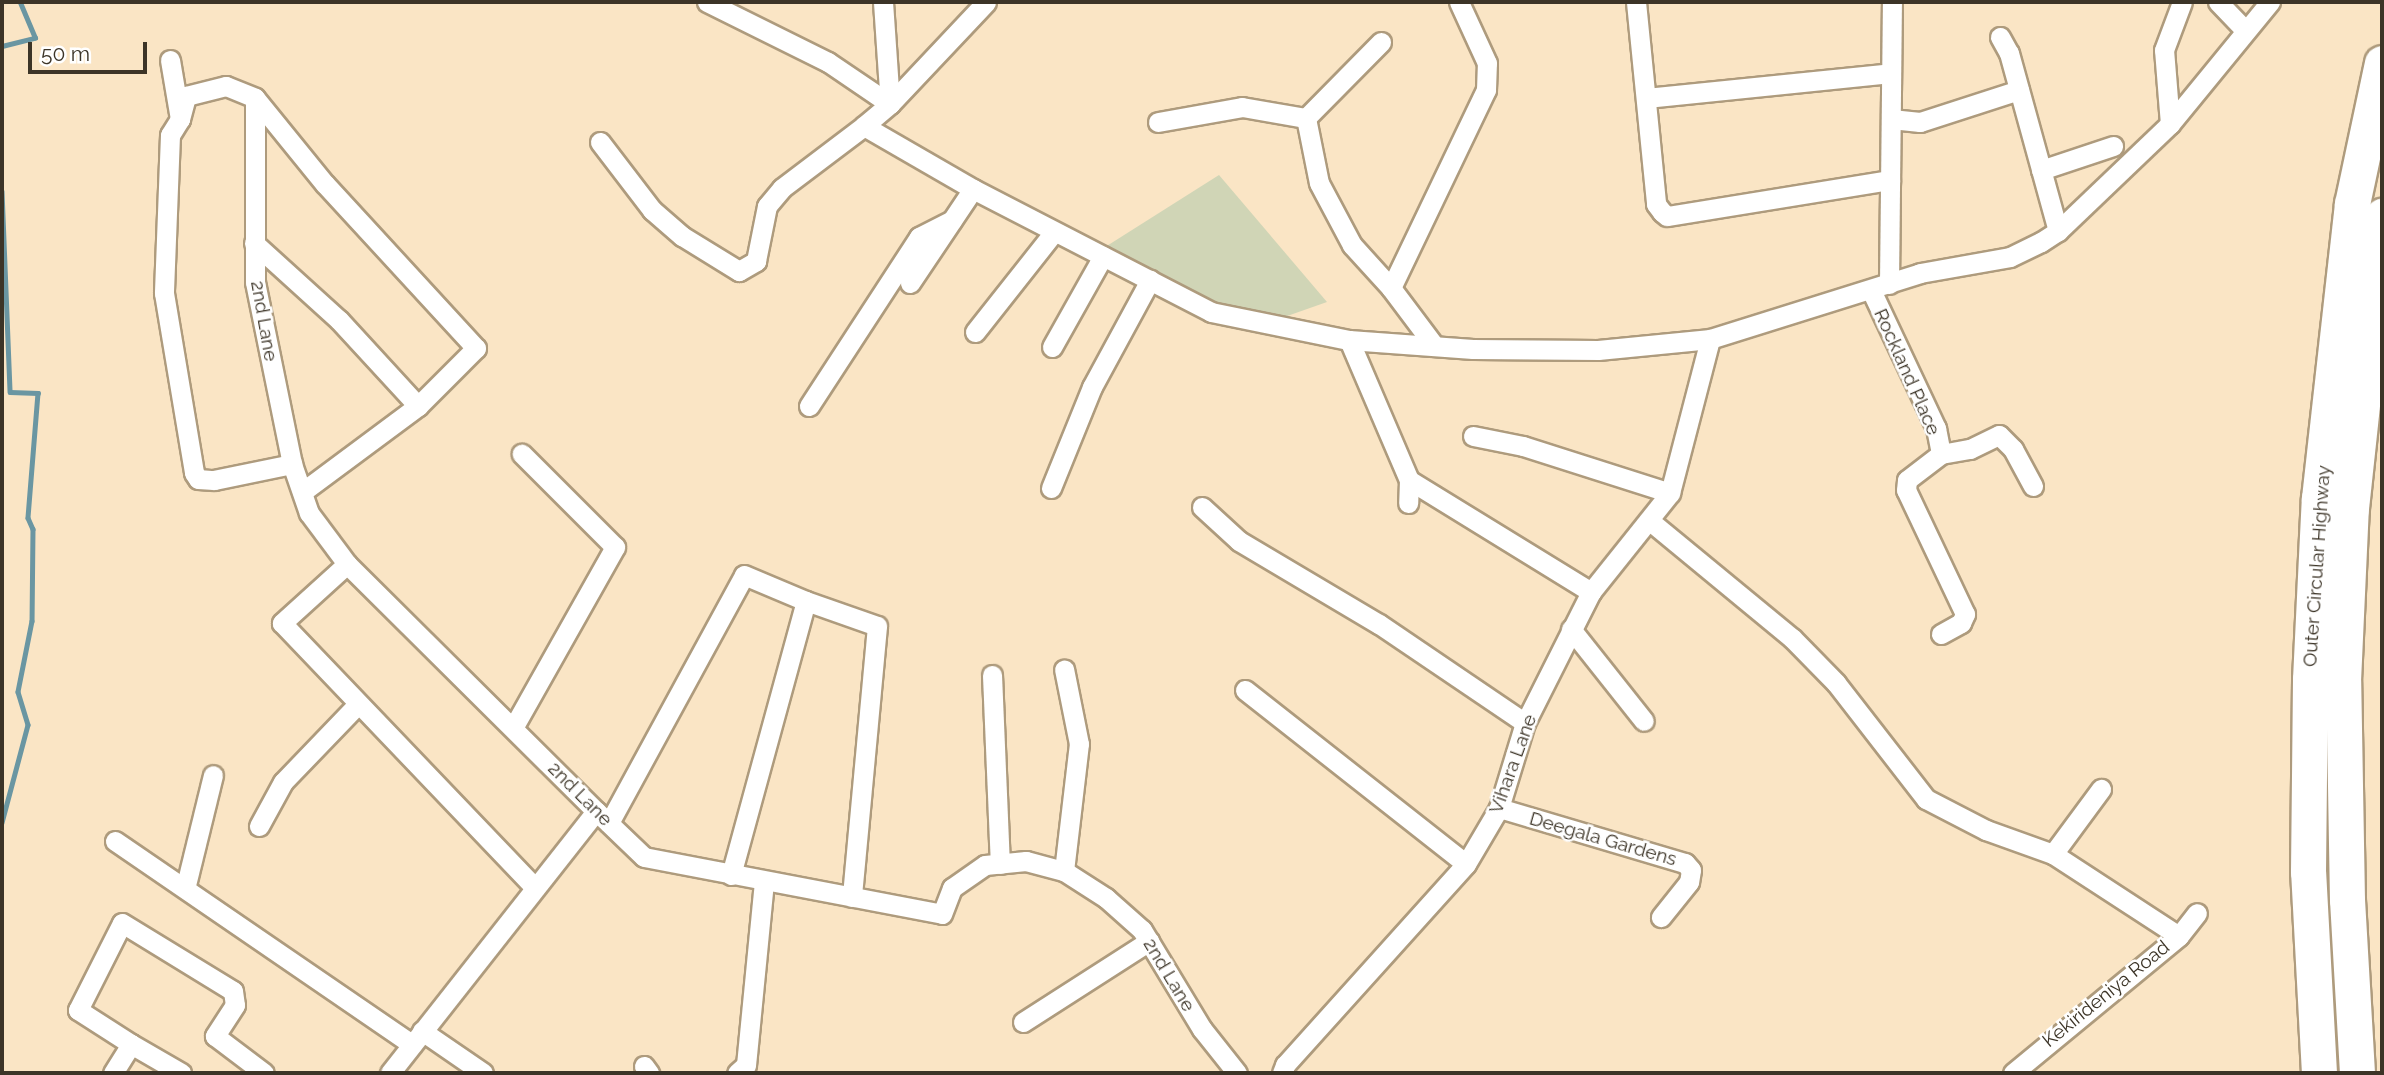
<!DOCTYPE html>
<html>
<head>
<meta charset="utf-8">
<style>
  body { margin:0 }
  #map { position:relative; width:2384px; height:1075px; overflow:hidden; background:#fae5c5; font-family:Raleway,sans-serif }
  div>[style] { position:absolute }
  .green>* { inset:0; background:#d0d5b6 }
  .stream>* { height:4.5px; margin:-2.25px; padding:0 2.25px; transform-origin:2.25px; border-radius:2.25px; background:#6a96a2 }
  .roads { filter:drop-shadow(2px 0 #ae9b7d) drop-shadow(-2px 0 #ae9b7d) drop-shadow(0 2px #ae9b7d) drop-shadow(0 -2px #ae9b7d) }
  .street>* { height:19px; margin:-9.5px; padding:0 9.5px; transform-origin:9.5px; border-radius:9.5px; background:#fff }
  .highway>* { height:35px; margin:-17.5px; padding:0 17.5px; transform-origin:17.5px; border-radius:17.5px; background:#fff }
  span { translate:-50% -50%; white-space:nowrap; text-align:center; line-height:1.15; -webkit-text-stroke:5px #fff; paint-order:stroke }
  .street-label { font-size:19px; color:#3c3427 }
  .frame { position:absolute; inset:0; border:4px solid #3c3427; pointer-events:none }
  .scale { position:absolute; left:28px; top:42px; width:119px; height:32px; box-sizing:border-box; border:4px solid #3c3427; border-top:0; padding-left:9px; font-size:21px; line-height:24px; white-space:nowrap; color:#3c3427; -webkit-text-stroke:5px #fff; paint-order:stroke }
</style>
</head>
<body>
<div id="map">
  <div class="green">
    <div style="clip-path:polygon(1219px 175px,1327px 302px,1273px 321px,1212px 305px,1102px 249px)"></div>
  </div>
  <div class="stream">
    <div style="left:2px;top:46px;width:34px;rotate:-14deg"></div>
    <div style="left:35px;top:38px;width:39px;rotate:-113deg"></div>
    <div style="left:2px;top:191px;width:201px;rotate:87.7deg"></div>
    <div style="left:10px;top:392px;width:28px;rotate:2deg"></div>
    <div style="left:38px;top:393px;width:125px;rotate:94.6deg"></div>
    <div style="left:28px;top:518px;width:12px;rotate:66deg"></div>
    <div style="left:33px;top:529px;width:92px;rotate:90.6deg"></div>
    <div style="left:32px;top:621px;width:72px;rotate:101.2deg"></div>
    <div style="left:18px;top:692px;width:34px;rotate:73deg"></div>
    <div style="left:28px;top:725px;width:101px;rotate:104.9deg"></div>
  </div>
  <div class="roads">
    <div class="street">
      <div style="left:707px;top:2px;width:135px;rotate:26.4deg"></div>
      <div style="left:828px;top:62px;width:75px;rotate:34.1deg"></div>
      <div style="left:890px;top:104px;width:34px;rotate:140deg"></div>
      <div style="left:864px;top:126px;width:126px;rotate:30deg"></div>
      <div style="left:973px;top:189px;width:268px;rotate:27.3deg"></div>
      <div style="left:1211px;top:312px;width:141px;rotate:11.5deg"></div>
      <div style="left:1349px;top:340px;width:124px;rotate:4.2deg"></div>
      <div style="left:1473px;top:349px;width:125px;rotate:0.5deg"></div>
      <div style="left:1598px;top:350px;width:113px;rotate:-5.6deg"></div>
      <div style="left:1710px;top:339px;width:220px;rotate:-17.4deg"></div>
      <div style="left:1920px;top:273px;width:91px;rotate:-10.1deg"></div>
      <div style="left:2010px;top:257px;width:34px;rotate:-26deg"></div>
      <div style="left:2041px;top:242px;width:20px;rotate:-33deg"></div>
      <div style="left:2058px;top:231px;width:155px;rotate:-43.7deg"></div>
      <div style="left:2170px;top:124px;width:158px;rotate:-50.7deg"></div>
      <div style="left:883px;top:2px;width:102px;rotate:86.1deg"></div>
      <div style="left:890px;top:104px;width:140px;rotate:-46.7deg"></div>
      <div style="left:1636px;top:2px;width:203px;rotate:84.3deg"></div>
      <div style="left:1656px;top:204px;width:10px;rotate:53deg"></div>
      <div style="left:1662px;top:212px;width:6px;rotate:39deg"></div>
      <div style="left:1667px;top:216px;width:226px;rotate:-9.2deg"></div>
      <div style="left:2218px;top:2px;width:39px;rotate:46deg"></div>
      <div style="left:2000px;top:37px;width:18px;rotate:61deg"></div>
      <div style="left:2009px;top:53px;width:185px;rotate:74.6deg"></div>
      <div style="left:1381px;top:42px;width:107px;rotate:134.6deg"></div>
      <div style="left:1306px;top:118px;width:66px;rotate:78.7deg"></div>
      <div style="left:1319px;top:183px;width:70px;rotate:62deg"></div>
      <div style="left:1352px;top:245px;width:58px;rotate:47.8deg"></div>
      <div style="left:170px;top:60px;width:60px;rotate:80.4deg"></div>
      <div style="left:180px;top:119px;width:19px;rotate:122deg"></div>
      <div style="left:170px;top:135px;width:158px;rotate:92.2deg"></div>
      <div style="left:164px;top:293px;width:182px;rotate:80.5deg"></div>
      <div style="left:194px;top:473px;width:7px;rotate:56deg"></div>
      <div style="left:198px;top:479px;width:16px;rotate:4deg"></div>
      <div style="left:214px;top:480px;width:80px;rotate:-11.6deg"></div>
      <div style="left:255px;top:98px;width:184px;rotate:90deg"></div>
      <div style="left:255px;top:282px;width:186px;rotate:78.5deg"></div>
      <div style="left:292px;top:464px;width:52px;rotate:70.9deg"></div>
      <div style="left:309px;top:513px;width:64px;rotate:53.3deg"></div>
      <div style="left:347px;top:564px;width:351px;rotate:44.8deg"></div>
      <div style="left:596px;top:811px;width:66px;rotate:43.8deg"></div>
      <div style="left:644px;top:857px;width:303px;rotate:10.8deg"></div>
      <div style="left:942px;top:914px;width:28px;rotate:-69deg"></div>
      <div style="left:952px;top:888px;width:40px;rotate:-34.9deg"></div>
      <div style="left:985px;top:865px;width:41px;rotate:-5.6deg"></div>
      <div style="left:1026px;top:861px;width:39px;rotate:15deg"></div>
      <div style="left:1064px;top:871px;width:50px;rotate:32.7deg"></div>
      <div style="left:1106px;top:898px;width:48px;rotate:41.6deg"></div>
      <div style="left:1142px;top:930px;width:116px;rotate:58.8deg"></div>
      <div style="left:1202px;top:1029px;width:56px;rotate:51.5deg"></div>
      <div style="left:1646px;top:98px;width:246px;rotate:-5.8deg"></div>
      <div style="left:180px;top:119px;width:24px;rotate:-75deg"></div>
      <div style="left:186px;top:96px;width:41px;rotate:-14deg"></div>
      <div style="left:226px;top:86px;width:31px;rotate:22deg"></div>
      <div style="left:255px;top:98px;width:111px;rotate:50.9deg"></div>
      <div style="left:325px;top:184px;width:223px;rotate:47.4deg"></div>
      <div style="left:476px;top:348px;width:82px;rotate:135deg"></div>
      <div style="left:418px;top:406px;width:144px;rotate:143.4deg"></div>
      <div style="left:1891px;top:119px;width:29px;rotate:6deg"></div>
      <div style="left:1920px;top:122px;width:104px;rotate:-17.9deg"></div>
      <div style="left:1158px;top:122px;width:85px;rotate:-10.1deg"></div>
      <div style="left:1242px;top:107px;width:65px;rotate:9.8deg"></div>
      <div style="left:2170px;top:124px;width:74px;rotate:-94.6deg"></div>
      <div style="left:2164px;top:50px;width:51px;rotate:-69.4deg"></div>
      <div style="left:600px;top:142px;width:86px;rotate:52.6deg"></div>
      <div style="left:652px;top:210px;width:40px;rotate:41deg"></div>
      <div style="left:682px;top:236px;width:67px;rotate:31.6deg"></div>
      <div style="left:739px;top:271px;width:20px;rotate:-30deg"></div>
      <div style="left:756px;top:261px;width:56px;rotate:-78.7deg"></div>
      <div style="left:767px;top:206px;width:23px;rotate:-50deg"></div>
      <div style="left:782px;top:188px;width:103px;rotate:-37.1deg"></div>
      <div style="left:2041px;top:170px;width:76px;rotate:-18.4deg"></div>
      <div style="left:254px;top:243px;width:115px;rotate:42.2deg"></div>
      <div style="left:339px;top:320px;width:117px;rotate:47.4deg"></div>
      <div style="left:910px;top:283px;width:113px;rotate:-56.2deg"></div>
      <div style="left:1889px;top:284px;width:282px;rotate:-89.4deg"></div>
      <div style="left:1871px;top:290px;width:153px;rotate:64.8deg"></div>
      <div style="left:1936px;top:428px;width:26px;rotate:79deg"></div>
      <div style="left:975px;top:332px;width:127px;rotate:-51.7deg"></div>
      <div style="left:1349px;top:340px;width:152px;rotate:66.8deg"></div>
      <div style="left:1409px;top:480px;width:23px;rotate:92deg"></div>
      <div style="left:1433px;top:344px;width:70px;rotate:-126.9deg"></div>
      <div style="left:1391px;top:288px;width:220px;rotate:-64.4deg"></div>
      <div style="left:1486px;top:90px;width:27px;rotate:-88deg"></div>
      <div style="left:1487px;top:63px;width:67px;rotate:-114.7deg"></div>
      <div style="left:1052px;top:347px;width:104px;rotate:-60.7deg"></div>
      <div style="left:809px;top:406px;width:202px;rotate:-56.9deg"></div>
      <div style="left:919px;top:237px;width:37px;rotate:-27deg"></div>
      <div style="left:1473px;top:436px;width:51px;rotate:11.3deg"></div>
      <div style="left:1523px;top:446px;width:154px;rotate:17.7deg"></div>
      <div style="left:1409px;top:480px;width:214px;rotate:31.6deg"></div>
      <div style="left:1051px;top:488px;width:109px;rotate:-67.9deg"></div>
      <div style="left:1092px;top:387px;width:122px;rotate:-61.5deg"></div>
      <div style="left:1202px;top:507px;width:50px;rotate:42.6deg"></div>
      <div style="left:1239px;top:541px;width:163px;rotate:30.7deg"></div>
      <div style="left:1379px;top:624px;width:176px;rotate:34.1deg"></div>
      <div style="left:1650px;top:521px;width:184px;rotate:39.5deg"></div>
      <div style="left:1792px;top:638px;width:63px;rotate:45.6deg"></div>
      <div style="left:1836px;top:683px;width:147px;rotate:52.2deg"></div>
      <div style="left:1926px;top:799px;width:68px;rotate:27.3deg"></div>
      <div style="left:1986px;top:830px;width:71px;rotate:19.7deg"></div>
      <div style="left:2053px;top:854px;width:81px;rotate:-53.6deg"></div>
      <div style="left:347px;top:564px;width:88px;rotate:137.8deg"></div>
      <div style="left:282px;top:623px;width:365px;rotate:46.3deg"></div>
      <div style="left:1571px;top:629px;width:117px;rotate:51.6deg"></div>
      <div style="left:1941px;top:634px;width:23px;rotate:-29deg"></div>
      <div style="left:1961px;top:623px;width:10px;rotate:-66deg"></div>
      <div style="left:1965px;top:614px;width:137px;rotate:-115.4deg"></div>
      <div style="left:1906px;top:490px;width:10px;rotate:-84deg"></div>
      <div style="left:1907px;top:480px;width:43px;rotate:-37.4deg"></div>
      <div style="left:1941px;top:454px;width:29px;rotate:-10deg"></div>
      <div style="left:1970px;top:449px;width:32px;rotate:-26deg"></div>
      <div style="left:1999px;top:435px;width:20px;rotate:45deg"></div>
      <div style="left:2013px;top:449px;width:42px;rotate:61.6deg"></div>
      <div style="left:992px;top:675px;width:189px;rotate:87.6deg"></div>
      <div style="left:1245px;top:690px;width:281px;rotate:38.2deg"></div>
      <div style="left:513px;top:728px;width:208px;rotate:-60.6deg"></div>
      <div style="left:615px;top:547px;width:132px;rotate:-135deg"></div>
      <div style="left:1499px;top:808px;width:194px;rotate:16.5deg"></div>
      <div style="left:1685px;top:863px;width:9px;rotate:49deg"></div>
      <div style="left:1691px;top:870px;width:12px;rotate:99deg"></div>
      <div style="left:1689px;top:882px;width:45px;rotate:128.7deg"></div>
      <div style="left:609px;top:823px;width:282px;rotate:-61.4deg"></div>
      <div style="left:744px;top:575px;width:67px;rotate:22.8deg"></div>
      <div style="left:259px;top:826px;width:50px;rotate:-61.4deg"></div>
      <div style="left:283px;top:782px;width:108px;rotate:-46.1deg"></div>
      <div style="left:115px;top:841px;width:360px;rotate:34.4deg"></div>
      <div style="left:2053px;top:854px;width:150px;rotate:33.1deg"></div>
      <div style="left:1064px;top:871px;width:128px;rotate:-83.3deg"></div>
      <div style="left:1079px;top:744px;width:76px;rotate:-101.3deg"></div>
      <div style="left:731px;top:875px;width:284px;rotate:-74.7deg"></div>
      <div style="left:806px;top:601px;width:75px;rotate:19.4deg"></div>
      <div style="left:877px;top:626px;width:272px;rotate:95.3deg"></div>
      <div style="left:186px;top:885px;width:113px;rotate:-76.2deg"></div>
      <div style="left:1023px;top:1022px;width:150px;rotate:-32.7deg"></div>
      <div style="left:422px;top:1031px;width:74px;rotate:34.5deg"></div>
      <div style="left:131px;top:1044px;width:63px;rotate:-147.3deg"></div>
      <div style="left:78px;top:1010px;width:97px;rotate:-63.2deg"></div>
      <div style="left:122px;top:923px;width:130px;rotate:31.5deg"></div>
      <div style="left:233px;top:991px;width:14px;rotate:82deg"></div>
      <div style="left:235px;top:1005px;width:37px;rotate:123deg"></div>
      <div style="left:215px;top:1036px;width:61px;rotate:37.1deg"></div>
      <div style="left:644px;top:1066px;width:9px;rotate:54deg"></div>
      <div style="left:113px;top:1073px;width:34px;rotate:-58deg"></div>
      <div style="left:131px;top:1044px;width:58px;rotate:30.1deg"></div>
      <div style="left:390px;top:1073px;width:333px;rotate:-51.8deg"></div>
      <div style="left:737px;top:1073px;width:12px;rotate:-42deg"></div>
      <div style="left:746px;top:1065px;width:185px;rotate:-84.4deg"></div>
      <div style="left:1282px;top:1073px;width:9px;rotate:-69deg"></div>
      <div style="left:1285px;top:1065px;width:270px;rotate:-48deg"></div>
      <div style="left:1466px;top:864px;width:65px;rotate:-59.5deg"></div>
      <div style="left:1499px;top:808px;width:89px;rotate:-73deg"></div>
      <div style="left:1525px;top:723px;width:147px;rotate:-63.3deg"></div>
      <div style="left:1591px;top:592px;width:127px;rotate:-51.4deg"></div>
      <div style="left:1670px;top:493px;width:159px;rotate:-75.4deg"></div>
      <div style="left:2013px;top:1073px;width:215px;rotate:-39.5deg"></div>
      <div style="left:2179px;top:936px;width:29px;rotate:-52deg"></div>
    </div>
    <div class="highway">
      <div style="left:2319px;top:1073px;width:201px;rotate:-93.1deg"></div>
      <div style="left:2308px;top:872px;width:193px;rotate:-89.4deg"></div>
      <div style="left:2310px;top:679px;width:181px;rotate:-87.2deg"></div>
      <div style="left:2319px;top:498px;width:296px;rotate:-83.6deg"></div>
      <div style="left:2352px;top:204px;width:144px;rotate:-78deg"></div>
      <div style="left:2357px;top:1073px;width:173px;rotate:-93.3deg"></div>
      <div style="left:2347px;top:900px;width:219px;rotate:-91deg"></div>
      <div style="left:2343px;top:681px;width:173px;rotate:-87.4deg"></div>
      <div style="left:2351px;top:508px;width:294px;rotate:-83.9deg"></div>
    </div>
  </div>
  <div class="street-label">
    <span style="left:264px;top:321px;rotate:80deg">2nd Lane</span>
    <span style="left:1907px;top:372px;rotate:66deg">Rockland Place</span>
    <span style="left:2317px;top:566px;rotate:-86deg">Outer Circular Highway</span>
    <span style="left:1513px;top:764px;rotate:-70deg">Vihara Lane</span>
    <span style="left:580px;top:794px;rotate:45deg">2nd Lane</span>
    <span style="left:1603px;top:839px;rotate:16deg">Deegala Gardens</span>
    <span style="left:1169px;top:975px;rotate:59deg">2nd Lane</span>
    <span style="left:2106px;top:994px;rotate:-39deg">Kekirideniya Road</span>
  </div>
  <div class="frame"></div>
  <div class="scale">50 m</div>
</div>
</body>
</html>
